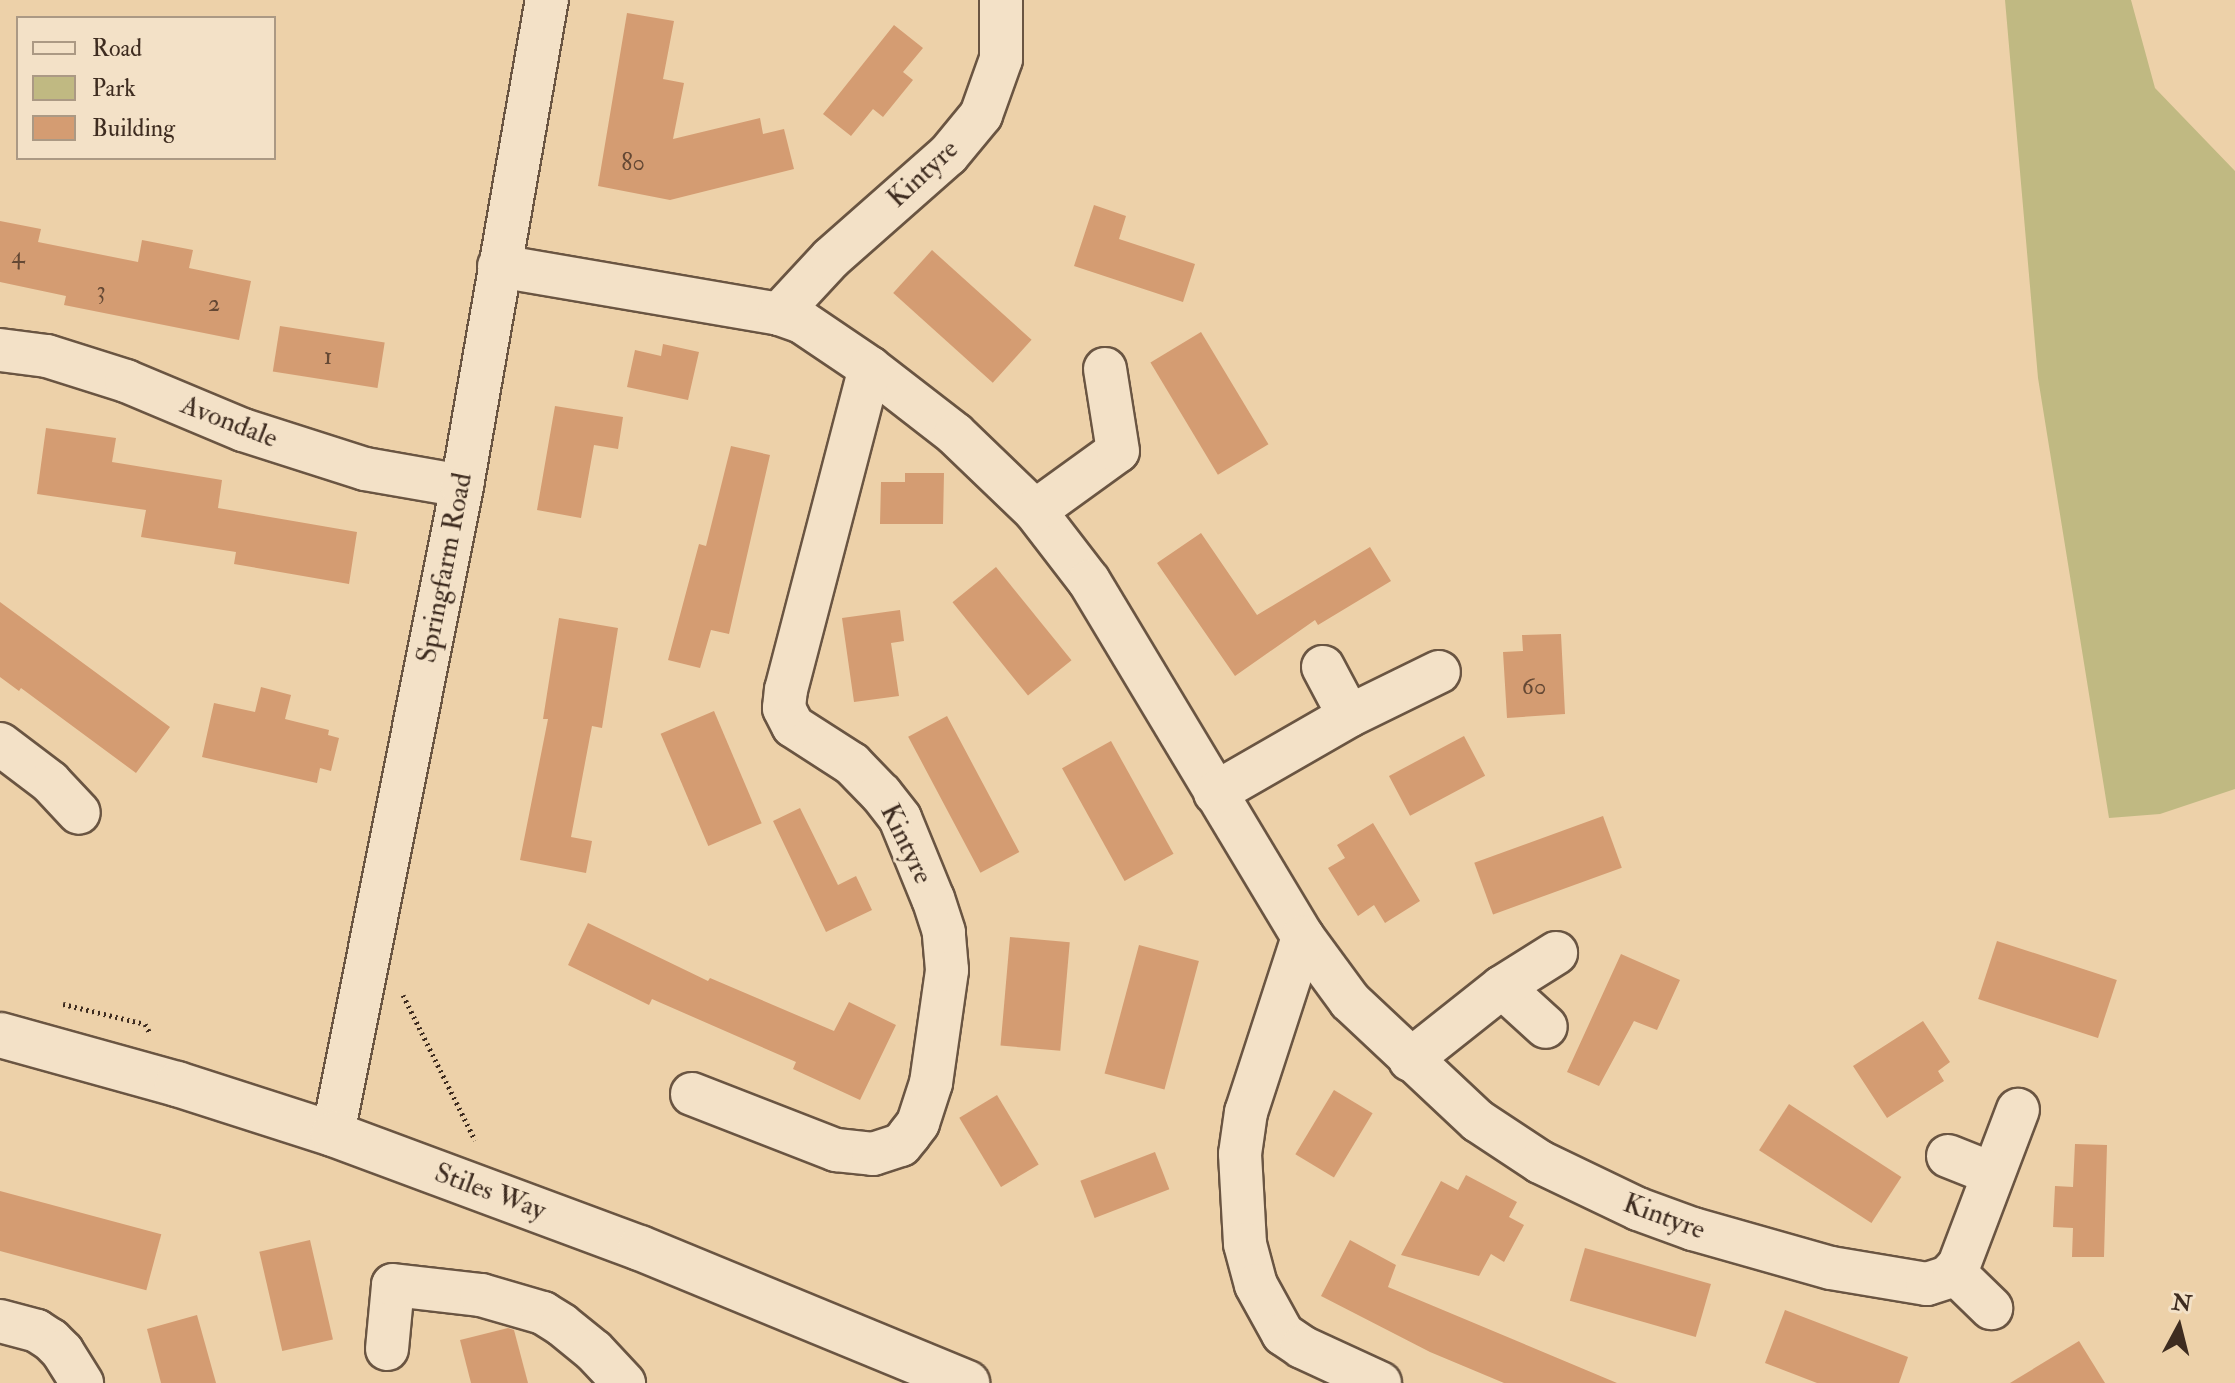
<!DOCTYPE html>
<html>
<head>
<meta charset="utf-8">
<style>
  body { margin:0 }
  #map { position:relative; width:2235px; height:1383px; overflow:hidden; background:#edd1a9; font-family:"IM FELL Double Pica",serif }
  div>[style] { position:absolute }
  .green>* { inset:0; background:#c0b982 }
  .building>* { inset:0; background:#d49c72; transform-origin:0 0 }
  .path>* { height:5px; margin-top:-2.5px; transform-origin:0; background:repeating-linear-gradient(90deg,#3e2c20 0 2px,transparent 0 6px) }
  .roads { filter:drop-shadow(2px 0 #6a5542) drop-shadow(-2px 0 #6a5542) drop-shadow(0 2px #6a5542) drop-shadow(0 -2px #6a5542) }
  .minor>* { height:42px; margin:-21px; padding:0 21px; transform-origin:21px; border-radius:21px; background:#f3e1c7 }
  .secondary>* { height:44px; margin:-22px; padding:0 22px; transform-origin:22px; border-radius:22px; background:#f3e1c7 }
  span { translate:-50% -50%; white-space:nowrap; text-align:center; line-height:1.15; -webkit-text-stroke:6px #f3e1c7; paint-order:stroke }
  .number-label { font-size:24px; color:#644834 }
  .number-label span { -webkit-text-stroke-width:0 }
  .street-label { font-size:28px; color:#3e2c20 }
  .legend { position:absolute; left:16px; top:16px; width:260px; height:144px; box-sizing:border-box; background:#f3e1c7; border:2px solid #ab9984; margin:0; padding:10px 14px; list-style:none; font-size:24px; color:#3e2c20 }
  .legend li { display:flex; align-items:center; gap:16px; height:40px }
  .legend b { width:40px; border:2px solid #ab9984 }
  .north { position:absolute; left:2139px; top:1287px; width:80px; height:80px; -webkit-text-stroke:6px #f3e1c7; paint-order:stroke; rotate:7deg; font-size:22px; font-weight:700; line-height:32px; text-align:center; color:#3e2c20 }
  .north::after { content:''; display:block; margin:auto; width:28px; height:36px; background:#3e2c20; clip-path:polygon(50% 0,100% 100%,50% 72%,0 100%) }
</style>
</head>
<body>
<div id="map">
  <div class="green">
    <div style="clip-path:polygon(2005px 0,2131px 0,2155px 88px,2235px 171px,2235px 789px,2160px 814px,2109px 818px,2038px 378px)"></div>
  </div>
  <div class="building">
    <div style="clip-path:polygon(627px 13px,674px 21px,663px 79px,684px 83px,673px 139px,760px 118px,763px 134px,784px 129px,794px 169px,670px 200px,598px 186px)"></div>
    <div style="clip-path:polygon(894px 25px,923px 48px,903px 72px,913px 80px,883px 117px,873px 109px,851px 136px,823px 114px)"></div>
    <div style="clip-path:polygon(1094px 205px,1126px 216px,1119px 239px,1195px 264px,1183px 302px,1074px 266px)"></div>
    <div style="clip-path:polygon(0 221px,41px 229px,38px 242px,138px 262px,142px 240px,193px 250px,189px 268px,251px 281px,239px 340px,64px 305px,66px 296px,0 282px)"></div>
    <div style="left:932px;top:250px;width:134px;height:58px;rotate:42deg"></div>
    <div style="left:280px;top:326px;width:106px;height:46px;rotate:9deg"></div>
    <div style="left:1201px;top:332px;width:131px;height:59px;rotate:59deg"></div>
    <div style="clip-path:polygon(663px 344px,699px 352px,688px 400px,627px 387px,635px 350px,661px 356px)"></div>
    <div style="clip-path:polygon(555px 406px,623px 417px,618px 449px,594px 445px,581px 518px,537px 510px)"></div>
    <div style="clip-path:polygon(46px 428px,116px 438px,112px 462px,222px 480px,218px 508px,357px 532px,349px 584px,234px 564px,236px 552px,141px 537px,146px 510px,37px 494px)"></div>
    <div style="clip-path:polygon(731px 446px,770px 455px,729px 634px,711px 630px,700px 668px,668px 660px,699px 544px,706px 546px)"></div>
    <div style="clip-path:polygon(905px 473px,944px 473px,943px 524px,880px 524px,881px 482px,905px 482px)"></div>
    <div style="clip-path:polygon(1201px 533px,1257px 615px,1370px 547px,1391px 581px,1318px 625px,1315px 620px,1235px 676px,1157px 563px)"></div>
    <div style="left:996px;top:567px;width:120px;height:56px;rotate:51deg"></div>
    <div style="clip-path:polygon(0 602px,170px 727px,136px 773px,21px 688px,19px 691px,0 677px)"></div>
    <div style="clip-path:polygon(900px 610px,904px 641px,891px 643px,899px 696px,854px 702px,842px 618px)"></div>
    <div style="clip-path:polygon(559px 618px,618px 628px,602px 728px,592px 726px,571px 837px,592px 841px,586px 873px,520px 860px,548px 719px,543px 719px)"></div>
    <div style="clip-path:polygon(1561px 634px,1565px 714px,1507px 718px,1503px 652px,1523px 651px,1522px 635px)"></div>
    <div style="clip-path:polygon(261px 687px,291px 695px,285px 719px,329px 730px,328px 735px,339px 738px,331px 771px,320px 768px,317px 783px,202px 757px,214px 703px,255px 712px)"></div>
    <div style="left:714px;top:711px;width:122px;height:58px;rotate:67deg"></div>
    <div style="left:947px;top:716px;width:154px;height:44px;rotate:62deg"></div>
    <div style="left:1464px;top:736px;width:45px;height:85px;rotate:62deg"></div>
    <div style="left:1111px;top:741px;width:129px;height:56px;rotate:61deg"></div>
    <div style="clip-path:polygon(800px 808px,838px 885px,856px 876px,872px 910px,826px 932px,773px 821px)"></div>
    <div style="left:1603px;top:816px;width:55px;height:137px;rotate:70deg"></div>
    <div style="clip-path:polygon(1373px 823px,1420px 901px,1385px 923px,1374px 905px,1358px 916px,1328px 868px,1345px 858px,1337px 845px)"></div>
    <div style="clip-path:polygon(588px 923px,708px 981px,710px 978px,834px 1031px,849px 1002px,896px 1025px,860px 1100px,793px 1069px,796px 1062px,652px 999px,649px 1005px,568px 965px)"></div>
    <div style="left:1010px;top:937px;width:60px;height:109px;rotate:5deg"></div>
    <div style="left:1997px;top:941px;width:126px;height:61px;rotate:18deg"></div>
    <div style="left:1139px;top:945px;width:62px;height:133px;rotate:15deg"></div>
    <div style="clip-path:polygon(1621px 954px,1680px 980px,1657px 1030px,1634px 1021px,1599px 1086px,1567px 1072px)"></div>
    <div style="clip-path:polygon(1923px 1021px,1950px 1062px,1938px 1071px,1944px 1081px,1887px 1118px,1853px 1066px)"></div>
    <div style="left:1334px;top:1090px;width:45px;height:75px;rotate:31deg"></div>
    <div style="left:997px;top:1095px;width:81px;height:44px;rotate:59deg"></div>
    <div style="left:1789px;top:1104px;width:134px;height:55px;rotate:33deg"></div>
    <div style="clip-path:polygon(2075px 1144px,2107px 1145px,2104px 1257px,2072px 1257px,2073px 1228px,2053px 1227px,2055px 1186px,2073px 1187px)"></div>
    <div style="left:1155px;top:1152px;width:40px;height:80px;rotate:69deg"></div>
    <div style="clip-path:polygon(1466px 1175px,1517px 1202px,1509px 1217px,1524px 1225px,1504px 1262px,1491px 1254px,1479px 1276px,1401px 1255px,1441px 1181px,1458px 1190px)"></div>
    <div style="left:0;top:1191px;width:167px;height:58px;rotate:15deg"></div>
    <div style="left:310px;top:1240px;width:102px;height:52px;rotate:77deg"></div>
    <div style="clip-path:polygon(1350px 1240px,1396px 1265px,1388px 1287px,1617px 1383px,1504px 1383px,1430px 1352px,1321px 1296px)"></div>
    <div style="left:1585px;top:1248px;width:131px;height:55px;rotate:16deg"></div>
    <div style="clip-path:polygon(1785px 1310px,1908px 1357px,1899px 1383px,1817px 1383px,1765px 1363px)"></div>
    <div style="clip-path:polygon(197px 1315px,216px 1383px,161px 1383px,147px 1329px)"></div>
    <div style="clip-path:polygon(508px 1328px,514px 1330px,528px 1383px,471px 1383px,460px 1340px)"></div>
    <div style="clip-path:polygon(2079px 1341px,2105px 1383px,2010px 1383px)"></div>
  </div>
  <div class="path">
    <div style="left:403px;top:995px;width:162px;rotate:63.6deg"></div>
    <div style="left:63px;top:1004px;width:84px;rotate:13.7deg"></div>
    <div style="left:145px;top:1024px;width:10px;rotate:61deg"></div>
  </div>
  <div class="roads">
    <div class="minor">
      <div style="left:499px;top:266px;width:284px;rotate:9.7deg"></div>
      <div style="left:779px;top:314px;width:24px;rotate:19deg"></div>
      <div style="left:802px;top:322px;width:82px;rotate:34.1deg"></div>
      <div style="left:870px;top:368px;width:108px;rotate:37.8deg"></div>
      <div style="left:955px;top:434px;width:111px;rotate:43.9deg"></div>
      <div style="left:1035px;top:511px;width:88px;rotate:52.4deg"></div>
      <div style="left:1089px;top:581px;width:415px;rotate:59deg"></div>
      <div style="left:1303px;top:937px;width:79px;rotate:53.7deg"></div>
      <div style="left:1350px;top:1001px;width:175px;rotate:43.2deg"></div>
      <div style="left:1478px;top:1121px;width:74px;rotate:33.5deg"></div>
      <div style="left:1540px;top:1162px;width:109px;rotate:25.6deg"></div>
      <div style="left:1638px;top:1209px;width:59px;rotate:20deg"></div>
      <div style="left:1693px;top:1229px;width:143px;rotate:15.8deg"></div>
      <div style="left:1831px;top:1268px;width:97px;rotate:9.5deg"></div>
      <div style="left:1927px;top:1284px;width:22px;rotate:-18deg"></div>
      <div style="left:1948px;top:1277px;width:16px;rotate:-47deg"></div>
      <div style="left:1959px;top:1265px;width:166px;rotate:-69.2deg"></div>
      <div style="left:779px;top:314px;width:76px;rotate:-47.1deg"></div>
      <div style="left:831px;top:258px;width:156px;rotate:-41.4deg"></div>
      <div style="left:948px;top:155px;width:52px;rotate:-50.5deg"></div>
      <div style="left:981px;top:115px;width:59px;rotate:-70.3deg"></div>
      <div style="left:1001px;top:59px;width:59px;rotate:-90deg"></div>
      <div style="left:0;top:350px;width:47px;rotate:7.3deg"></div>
      <div style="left:47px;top:356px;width:83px;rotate:17.6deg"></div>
      <div style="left:126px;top:381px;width:127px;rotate:22.7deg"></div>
      <div style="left:243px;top:430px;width:128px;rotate:17.7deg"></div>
      <div style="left:365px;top:469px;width:98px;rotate:9.9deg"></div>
      <div style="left:1035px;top:511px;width:102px;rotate:-35.9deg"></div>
      <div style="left:1118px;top:451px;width:83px;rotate:-99deg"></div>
      <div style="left:1323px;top:667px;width:55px;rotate:62deg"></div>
      <div style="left:0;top:744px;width:63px;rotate:37.2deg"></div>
      <div style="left:50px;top:782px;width:42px;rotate:46.9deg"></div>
      <div style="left:1215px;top:793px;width:155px;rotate:-29.9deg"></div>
      <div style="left:1349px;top:716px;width:100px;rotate:-26.1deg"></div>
      <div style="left:1303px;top:937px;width:184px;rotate:108deg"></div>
      <div style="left:1246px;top:1112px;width:42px;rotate:98.1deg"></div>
      <div style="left:1240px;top:1154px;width:90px;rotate:86.8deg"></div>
      <div style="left:1245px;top:1244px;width:42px;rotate:75deg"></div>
      <div style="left:1256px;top:1285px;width:56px;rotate:61.1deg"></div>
      <div style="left:1283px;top:1334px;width:23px;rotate:34deg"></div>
      <div style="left:1302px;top:1347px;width:86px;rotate:24.8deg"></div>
      <div style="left:1502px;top:987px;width:59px;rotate:42.3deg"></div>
      <div style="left:1410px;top:1060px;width:117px;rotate:-38.4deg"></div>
      <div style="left:1502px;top:987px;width:64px;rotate:-32.2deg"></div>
      <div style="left:692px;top:1094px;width:155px;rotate:21.3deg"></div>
      <div style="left:836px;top:1150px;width:37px;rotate:6deg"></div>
      <div style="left:873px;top:1154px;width:29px;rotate:-18deg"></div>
      <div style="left:901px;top:1145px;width:13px;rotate:-51deg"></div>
      <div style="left:909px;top:1135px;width:15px;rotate:-53deg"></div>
      <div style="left:918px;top:1123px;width:42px;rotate:-72deg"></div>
      <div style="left:931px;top:1083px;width:114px;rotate:-81.9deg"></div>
      <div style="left:947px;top:970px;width:38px;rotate:-95deg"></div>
      <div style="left:944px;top:932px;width:35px;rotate:-108deg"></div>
      <div style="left:933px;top:899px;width:87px;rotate:-112.2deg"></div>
      <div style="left:900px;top:818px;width:31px;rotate:-128deg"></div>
      <div style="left:881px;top:794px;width:42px;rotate:-134deg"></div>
      <div style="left:852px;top:764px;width:70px;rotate:-147.2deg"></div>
      <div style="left:793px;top:726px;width:20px;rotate:-117deg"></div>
      <div style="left:784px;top:708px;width:18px;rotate:-84deg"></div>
      <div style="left:786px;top:690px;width:333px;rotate:-75.4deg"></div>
      <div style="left:333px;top:1134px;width:661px;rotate:-78.74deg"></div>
      <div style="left:462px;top:486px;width:493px;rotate:-80.1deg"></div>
      <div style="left:1948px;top:1156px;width:48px;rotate:21.8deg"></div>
      <div style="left:1954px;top:1272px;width:52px;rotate:44.2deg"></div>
      <div style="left:0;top:1321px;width:38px;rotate:15deg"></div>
      <div style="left:37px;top:1331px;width:17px;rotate:33deg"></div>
      <div style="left:51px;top:1340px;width:16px;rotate:45deg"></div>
      <div style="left:62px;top:1351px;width:38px;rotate:58deg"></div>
      <div style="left:387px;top:1349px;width:64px;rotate:-84.6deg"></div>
      <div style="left:393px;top:1285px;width:89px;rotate:6.5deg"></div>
      <div style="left:481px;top:1295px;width:65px;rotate:16.2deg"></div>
      <div style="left:543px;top:1313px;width:22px;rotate:32deg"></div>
      <div style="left:562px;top:1325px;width:41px;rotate:39.1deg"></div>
      <div style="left:594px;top:1351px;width:44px;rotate:46.8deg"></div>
    </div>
    <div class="secondary">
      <div style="left:0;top:1035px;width:184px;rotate:15.5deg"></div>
      <div style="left:177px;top:1084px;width:164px;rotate:17.8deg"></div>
      <div style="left:333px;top:1134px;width:327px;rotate:20.4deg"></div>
      <div style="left:640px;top:1248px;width:354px;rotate:22.4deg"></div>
    </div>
  </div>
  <div class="number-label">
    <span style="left:633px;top:163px">80</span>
    <span style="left:18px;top:256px">4</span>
    <span style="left:101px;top:291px">3</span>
    <span style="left:214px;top:304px">2</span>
    <span style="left:328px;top:357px">1</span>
    <span style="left:1534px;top:687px">60</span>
  </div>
  <div class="street-label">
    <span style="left:923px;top:174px;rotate:-43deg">Kintyre</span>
    <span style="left:229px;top:422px;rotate:21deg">Avondale</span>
    <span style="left:445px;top:568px;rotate:-79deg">Springfarm Road</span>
    <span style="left:906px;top:844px;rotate:64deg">Kintyre</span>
    <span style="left:490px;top:1192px;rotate:20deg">Stiles Way</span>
    <span style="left:1664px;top:1217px;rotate:20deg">Kintyre</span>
  </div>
  <ul class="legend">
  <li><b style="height:10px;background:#f3e1c7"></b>Road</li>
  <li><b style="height:22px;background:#c0b982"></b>Park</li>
  <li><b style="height:22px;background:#d49c72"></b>Building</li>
  </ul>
  <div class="north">N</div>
</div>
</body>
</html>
